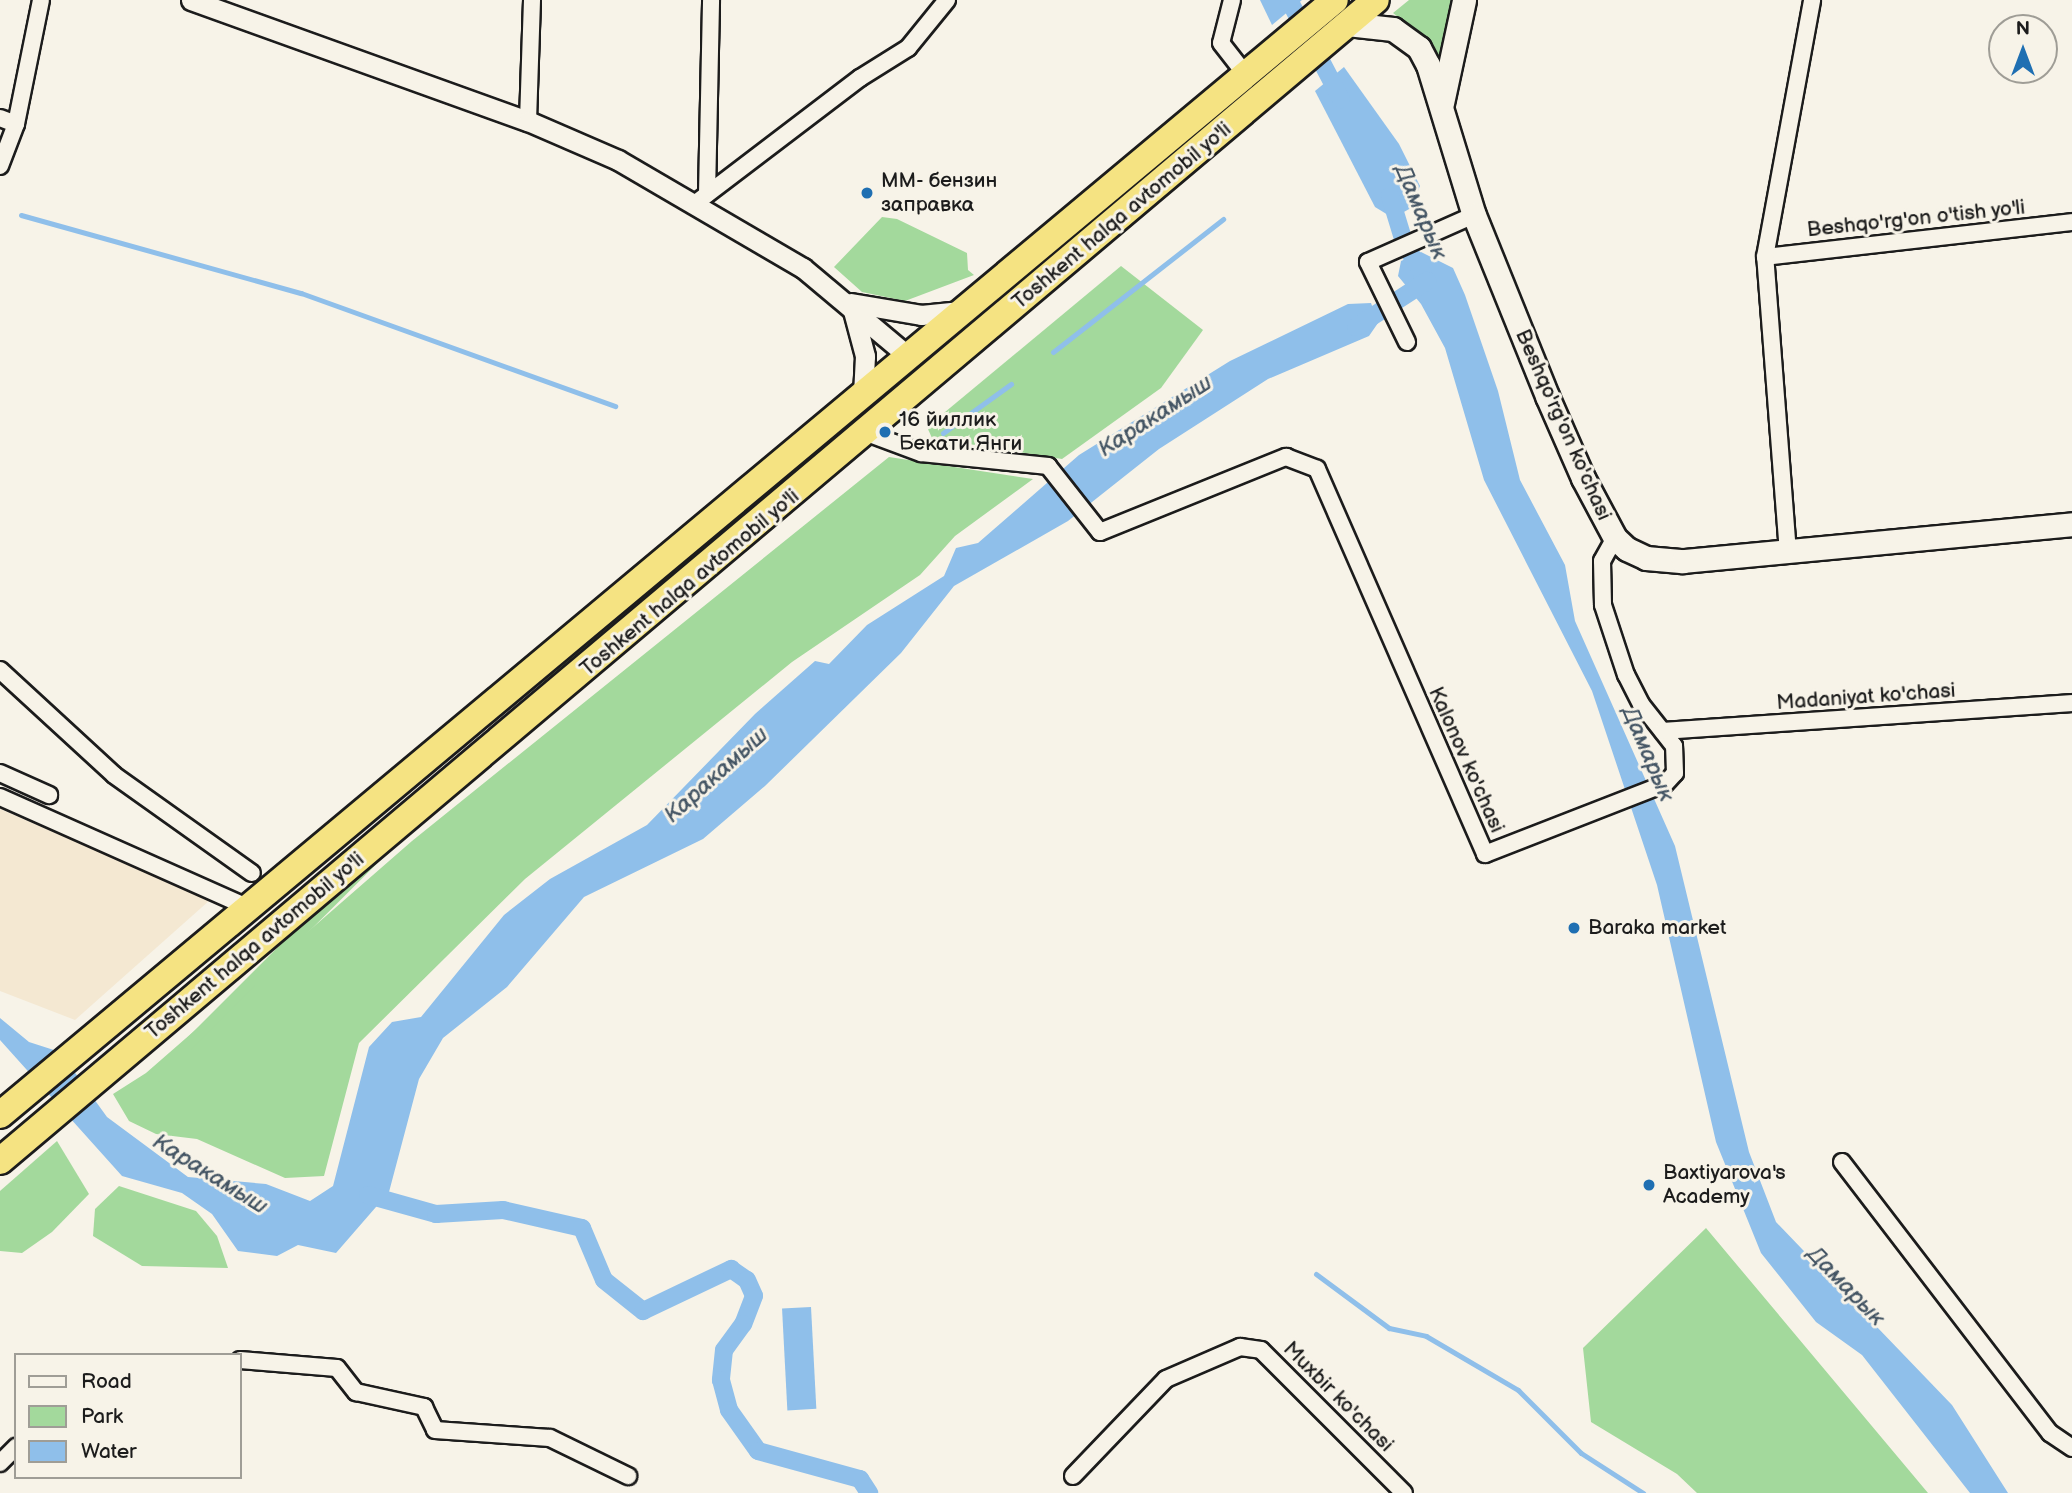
<!DOCTYPE html>
<html>
<head>
<meta charset="utf-8">
<style>
  body { margin:0 }
  #map { position:relative; width:2072px; height:1493px; overflow:hidden; background:#f7f3e8; font-family:"Balsamiq Sans",sans-serif }
  div>[style] { position:absolute }
  .built>* { inset:0; background:#f4e8d2 }
  .green>* { inset:0; background:#a3d99c; transform-origin:0 0 }
  .water>* { inset:0; background:#8fbfea; transform-origin:0 0 }
  .stream>* { height:5px; margin:-2.5px; padding:0 2.5px; transform-origin:2.5px; border-radius:2.5px; background:#8fbfea }
  .canal>* { height:18px; margin:-9px; padding:0 9px; transform-origin:9px; border-radius:9px; background:#8fbfea }
  .roads { filter:drop-shadow(2px 0 #1c1c1c) drop-shadow(-2px 0 #1c1c1c) drop-shadow(0 2px #1c1c1c) drop-shadow(0 -2px #1c1c1c) }
  .minor>* { height:16px; margin:-8px; padding:0 8px; transform-origin:8px; border-radius:8px; background:#f7f3e8 }
  .tertiary>* { height:19px; margin:-9.5px; padding:0 9.5px; transform-origin:9.5px; border-radius:9.5px; background:#f7f3e8 }
  .secondary>* { height:23px; margin:-11.5px; padding:0 11.5px; transform-origin:11.5px; border-radius:11.5px; background:#f7f3e8 }
  .trunk>* { height:26px; margin:-13px; padding:0 13px; transform-origin:13px; border-radius:13px; background:#f5e382 }
  .dots>* { width:19px; height:19px; translate:-50% -50%; box-sizing:border-box; border:4px solid #f7f3e8; border-radius:50% }
  span { translate:-50% -50%; white-space:nowrap; text-align:center; line-height:1.15; -webkit-text-stroke:6px #f7f3e8; paint-order:stroke }
  .poi-label { font-size:21px; color:#1c1c1c }
  .left { translate:0 -50%; text-align:left }
  .street-label { font-size:21px; color:#1c1c1c }
  .water-label { font-size:23px; color:#445564; font-style:italic }
  .legend { position:absolute; left:14px; top:1353px; width:228px; height:126px; box-sizing:border-box; background:#f7f3e8; border:2px solid #9f9d96; margin:0; padding:9px 12px; list-style:none; font-size:21px; color:#1c1c1c }
  .legend li { display:flex; align-items:center; gap:14px; height:35px }
  .legend b { width:35px; border:2px solid #9f9d96 }
  .north { position:absolute; left:1988px; top:14px; width:70px; height:70px; box-sizing:border-box; background:#f7f3e8; border:2px solid #9f9d96; border-radius:50%; rotate:0deg; font-size:19px; font-weight:700; line-height:28px; text-align:center; color:#1c1c1c }
  .north::after { content:''; display:block; margin:auto; width:24px; height:32px; background:#1f6fb2; clip-path:polygon(50% 0,100% 100%,50% 72%,0 100%) }
</style>
</head>
<body>
<div id="map">
  <div class="built">
    <div style="clip-path:polygon(0 809px,210px 900px,75px 1020px,0 991px)"></div>
  </div>
  <div class="green">
    <div style="clip-path:polygon(1409px 0,1453px 0,1438px 60px,1427px 40px,1393px 13px)"></div>
    <div style="left:1266px;top:72px;width:10px;height:408px;rotate:53deg"></div>
    <div style="clip-path:polygon(882px 217px,897px 219px,967px 253px,968px 270px,974px 275px,905px 301px,862px 292px,834px 267px)"></div>
    <div style="clip-path:polygon(1121px 266px,1203px 330px,1161px 388px,1062px 459px,932px 438px,927px 427px)"></div>
    <div style="left:893px;top:384px;width:9px;height:330px;rotate:49deg"></div>
    <div style="clip-path:polygon(889px 457px,1033px 479px,955px 536px,920px 575px,792px 662px,525px 879px,359px 1043px,324px 1176px,285px 1178px,197px 1139px,156px 1134px,129px 1121px,113px 1094px,146px 1073px,412px 841px)"></div>
    <div style="left:596px;top:629px;width:11px;height:629px;rotate:45deg"></div>
    <div style="clip-path:polygon(57px 1141px,89px 1194px,52px 1232px,22px 1253px,0 1251px,0 1191px)"></div>
    <div style="clip-path:polygon(119px 1186px,196px 1211px,217px 1236px,228px 1268px,142px 1266px,93px 1236px,95px 1209px)"></div>
    <div style="clip-path:polygon(1706px 1228px,1928px 1493px,1697px 1493px,1677px 1474px,1591px 1422px,1583px 1348px)"></div>
  </div>
  <div class="water">
    <div style="clip-path:polygon(1260px 0,1302px 0,1272px 25px)"></div>
    <div style="clip-path:polygon(1344px 67px,1399px 144px,1420px 186px,1411px 208px,1393px 218px,1375px 207px,1315px 91px)"></div>
    <div style="clip-path:polygon(1421px 252px,1453px 268px,1465px 295px,1498px 391px,1520px 480px,1565px 565px,1575px 621px,1675px 846px,1749px 1152px,1776px 1222px,1952px 1405px,2008px 1493px,1970px 1493px,1862px 1355px,1816px 1322px,1761px 1253px,1716px 1142px,1657px 885px,1592px 691px,1484px 480px,1445px 348px,1421px 304px,1398px 276px,1401px 261px)"></div>
    <div style="clip-path:polygon(1371px 303px,1378px 323px,1369px 336px,1268px 379px,1159px 449px,1068px 521px,954px 586px,901px 653px,765px 786px,703px 839px,584px 897px,507px 987px,443px 1038px,419px 1079px,389px 1192px,336px 1253px,298px 1245px,277px 1256px,238px 1251px,212px 1214px,182px 1193px,122px 1176px,0 1040px,0 1018px,29px 1042px,60px 1052px,107px 1117px,188px 1177px,266px 1184px,310px 1201px,333px 1186px,369px 1047px,392px 1022px,421px 1017px,504px 915px,550px 879px,647px 825px,755px 714px,815px 661px,829px 664px,867px 625px,944px 576px,956px 548px,978px 543px,1079px 455px,1230px 361px,1348px 304px)"></div>
    <div style="left:811px;top:1307px;width:102px;height:29px;rotate:87deg"></div>
  </div>
  <div class="stream">
    <div style="left:21px;top:215px;width:291px;rotate:15.6deg"></div>
    <div style="left:301px;top:293px;width:334px;rotate:19.8deg"></div>
    <div style="left:1053px;top:352px;width:216px;rotate:-38deg"></div>
    <div style="left:943px;top:433px;width:84px;rotate:-35.8deg"></div>
    <div style="left:1316px;top:1274px;width:91px;rotate:36.5deg"></div>
    <div style="left:1389px;top:1328px;width:38px;rotate:12deg"></div>
    <div style="left:1426px;top:1336px;width:107px;rotate:30.4deg"></div>
    <div style="left:1518px;top:1390px;width:89px;rotate:45deg"></div>
    <div style="left:1581px;top:1453px;width:74px;rotate:32.8deg"></div>
  </div>
  <div class="canal">
    <div style="left:1289px;top:0;width:112px;rotate:62.3deg"></div>
    <div style="left:1390px;top:196px;width:51px;rotate:73deg"></div>
    <div style="left:1405px;top:245px;width:36px;rotate:58deg"></div>
    <div style="left:1356px;top:327px;width:85px;rotate:-32.9deg"></div>
    <div style="left:368px;top:1195px;width:71px;rotate:15.6deg"></div>
    <div style="left:436px;top:1214px;width:67px;rotate:-3.4deg"></div>
    <div style="left:503px;top:1210px;width:81px;rotate:12.8deg"></div>
    <div style="left:582px;top:1228px;width:56px;rotate:67.1deg"></div>
    <div style="left:604px;top:1280px;width:50px;rotate:38.5deg"></div>
    <div style="left:643px;top:1311px;width:98px;rotate:-25.5deg"></div>
    <div style="left:731px;top:1269px;width:19px;rotate:35deg"></div>
    <div style="left:747px;top:1280px;width:17px;rotate:66deg"></div>
    <div style="left:754px;top:1296px;width:30px;rotate:111deg"></div>
    <div style="left:743px;top:1324px;width:32px;rotate:126deg"></div>
    <div style="left:724px;top:1350px;width:30px;rotate:96deg"></div>
    <div style="left:721px;top:1380px;width:31px;rotate:75deg"></div>
    <div style="left:729px;top:1410px;width:50px;rotate:54.7deg"></div>
    <div style="left:758px;top:1451px;width:106px;rotate:15.4deg"></div>
    <div style="left:860px;top:1479px;width:17px;rotate:57deg"></div>
  </div>
  <div class="roads">
    <div class="minor">
      <div style="left:1232px;top:0;width:44px;rotate:104.3deg"></div>
      <div style="left:1221px;top:43px;width:39px;rotate:52deg"></div>
      <div style="left:0;top:118px;width:17px;rotate:21deg"></div>
      <div style="left:16px;top:124px;width:126px;rotate:-78.6deg"></div>
      <div style="left:528px;top:121px;width:121px;rotate:-88.1deg"></div>
      <div style="left:0;top:166px;width:45px;rotate:-69.1deg"></div>
      <div style="left:707px;top:194px;width:194px;rotate:-88.8deg"></div>
      <div style="left:697px;top:202px;width:205px;rotate:-37.3deg"></div>
      <div style="left:860px;top:78px;width:57px;rotate:-32deg"></div>
      <div style="left:908px;top:48px;width:62px;rotate:-50.9deg"></div>
      <div style="left:1765px;top:257px;width:309px;rotate:-6.5deg"></div>
      <div style="left:1407px;top:342px;width:89px;rotate:-116deg"></div>
      <div style="left:1368px;top:262px;width:116px;rotate:-23.9deg"></div>
      <div style="left:867px;top:433px;width:58px;rotate:20.3deg"></div>
      <div style="left:921px;top:453px;width:128px;rotate:5.8deg"></div>
      <div style="left:1048px;top:466px;width:84px;rotate:51.8deg"></div>
      <div style="left:1100px;top:532px;width:201px;rotate:-22deg"></div>
      <div style="left:1286px;top:457px;width:33px;rotate:21deg"></div>
      <div style="left:1317px;top:469px;width:420px;rotate:66.4deg"></div>
      <div style="left:1485px;top:854px;width:193px;rotate:-21.3deg"></div>
      <div style="left:1665px;top:784px;width:15px;rotate:-48deg"></div>
      <div style="left:1675px;top:773px;width:27px;rotate:-92deg"></div>
      <div style="left:1674px;top:746px;width:53px;rotate:-128.2deg"></div>
      <div style="left:1641px;top:704px;width:33px;rotate:-117deg"></div>
      <div style="left:1626px;top:675px;width:74px;rotate:-108.2deg"></div>
      <div style="left:1603px;top:605px;width:44px;rotate:-91.3deg"></div>
      <div style="left:1602px;top:561px;width:26px;rotate:-61deg"></div>
      <div style="left:1788px;top:553px;width:297px;rotate:-94.4deg"></div>
      <div style="left:1765px;top:257px;width:261px;rotate:-79.6deg"></div>
      <div style="left:0;top:670px;width:155px;rotate:42.6deg"></div>
      <div style="left:114px;top:775px;width:169px;rotate:35.4deg"></div>
      <div style="left:1663px;top:731px;width:410px;rotate:-3.9deg"></div>
      <div style="left:0;top:773px;width:54px;rotate:24.2deg"></div>
      <div style="left:0;top:797px;width:273px;rotate:24deg"></div>
      <div style="left:1842px;top:1162px;width:342px;rotate:52.5deg"></div>
      <div style="left:2050px;top:1433px;width:27px;rotate:34deg"></div>
      <div style="left:240px;top:1360px;width:97px;rotate:4.7deg"></div>
      <div style="left:337px;top:1368px;width:31px;rotate:52deg"></div>
      <div style="left:356px;top:1392px;width:70px;rotate:12.4deg"></div>
      <div style="left:424px;top:1407px;width:25px;rotate:64deg"></div>
      <div style="left:435px;top:1430px;width:115px;rotate:4deg"></div>
      <div style="left:550px;top:1438px;width:87px;rotate:26deg"></div>
      <div style="left:0;top:1463px;width:23px;rotate:-45deg"></div>
      <div style="left:1073px;top:1476px;width:134px;rotate:-46.2deg"></div>
      <div style="left:1166px;top:1379px;width:81px;rotate:-23.4deg"></div>
      <div style="left:1240px;top:1347px;width:21px;rotate:8deg"></div>
      <div style="left:1261px;top:1350px;width:202px;rotate:45deg"></div>
    </div>
    <div class="tertiary">
      <div style="left:191px;top:0;width:358px;rotate:19.8deg"></div>
      <div style="left:528px;top:121px;width:98px;rotate:23.4deg"></div>
      <div style="left:618px;top:160px;width:214px;rotate:30.3deg"></div>
      <div style="left:803px;top:268px;width:137px;rotate:40deg"></div>
      <div style="left:851px;top:303px;width:71px;rotate:9.7deg"></div>
      <div style="left:921px;top:315px;width:40px;rotate:-5.7deg"></div>
      <div style="left:852px;top:307px;width:51px;rotate:75.1deg"></div>
      <div style="left:865px;top:356px;width:37px;rotate:93deg"></div>
    </div>
    <div class="secondary">
      <div style="left:1347px;top:24px;width:46px;rotate:6.2deg"></div>
      <div style="left:1393px;top:29px;width:32px;rotate:36deg"></div>
      <div style="left:1419px;top:48px;width:19px;rotate:62deg"></div>
      <div style="left:1428px;top:65px;width:157px;rotate:73deg"></div>
      <div style="left:1474px;top:215px;width:195px;rotate:68deg"></div>
      <div style="left:1547px;top:396px;width:90px;rotate:66.3deg"></div>
      <div style="left:1583px;top:478px;width:68px;rotate:61.9deg"></div>
      <div style="left:1615px;top:538px;width:16px;rotate:43deg"></div>
      <div style="left:1627px;top:549px;width:21px;rotate:25deg"></div>
      <div style="left:1646px;top:558px;width:37px;rotate:5deg"></div>
      <div style="left:1683px;top:561px;width:391px;rotate:-5.4deg"></div>
      <div style="left:1442px;top:103px;width:105px;rotate:-77.9deg"></div>
    </div>
    <div class="trunk">
      <div style="left:0;top:1115px;width:1739px;rotate:-39.87deg"></div>
      <div style="left:0;top:1161px;width:1800px;rotate:-40.16deg"></div>
    </div>
  </div>
  <div class="dots">
    <div style="left:867px;top:193px;background:#1f6fb2"></div>
    <div style="left:885px;top:432px;background:#1f6fb2"></div>
    <div style="left:1574px;top:928px;background:#1f6fb2"></div>
    <div style="left:1649px;top:1185px;background:#1f6fb2"></div>
  </div>
  <div class="poi-label">
    <span class="left" style="left:881px;top:193px">ММ- бензин<br>заправка</span>
    <span class="left" style="left:899px;top:432px">16 йиллик<br>Бекати Янги</span>
    <span class="left" style="left:1588px;top:928px">Baraka market</span>
    <span class="left" style="left:1663px;top:1185px">Baxtiyarova's<br>Academy</span>
  </div>
  <div class="street-label">
    <span style="left:1122px;top:216px;rotate:-40deg">Toshkent halqa avtomobil yo'li</span>
    <span style="left:1916px;top:219px;rotate:-6deg">Beshqo'rg'on o'tish yo'li</span>
    <span style="left:1563px;top:425px;rotate:66deg">Beshqo'rg'on ko'chasi</span>
    <span style="left:690px;top:583px;rotate:-40deg">Toshkent halqa avtomobil yo'li</span>
    <span style="left:1866px;top:697px;rotate:-4deg">Madaniyat ko'chasi</span>
    <span style="left:1466px;top:760px;rotate:66deg">Kalonov ko'chasi</span>
    <span style="left:255px;top:946px;rotate:-40deg">Toshkent halqa avtomobil yo'li</span>
    <span style="left:1338px;top:1397px;rotate:45deg">Muxbir ko'chasi</span>
  </div>
  <div class="water-label">
    <span style="left:1421px;top:212px;rotate:67deg">Дамарык</span>
    <span style="left:1155px;top:416px;rotate:-33deg">Каракамыш</span>
    <span style="left:1648px;top:754px;rotate:67deg">Дамарык</span>
    <span style="left:716px;top:775px;rotate:-42deg">Каракамыш</span>
    <span style="left:210px;top:1174px;rotate:32deg">Каракамыш</span>
    <span style="left:1846px;top:1286px;rotate:46deg">Дамарык</span>
  </div>
  <ul class="legend">
  <li><b style="height:9px;background:#f7f3e8"></b>Road</li>
  <li><b style="height:19px;background:#a3d99c"></b>Park</li>
  <li><b style="height:19px;background:#8fbfea"></b>Water</li>
  </ul>
  <div class="north">N</div>
</div>
</body>
</html>
